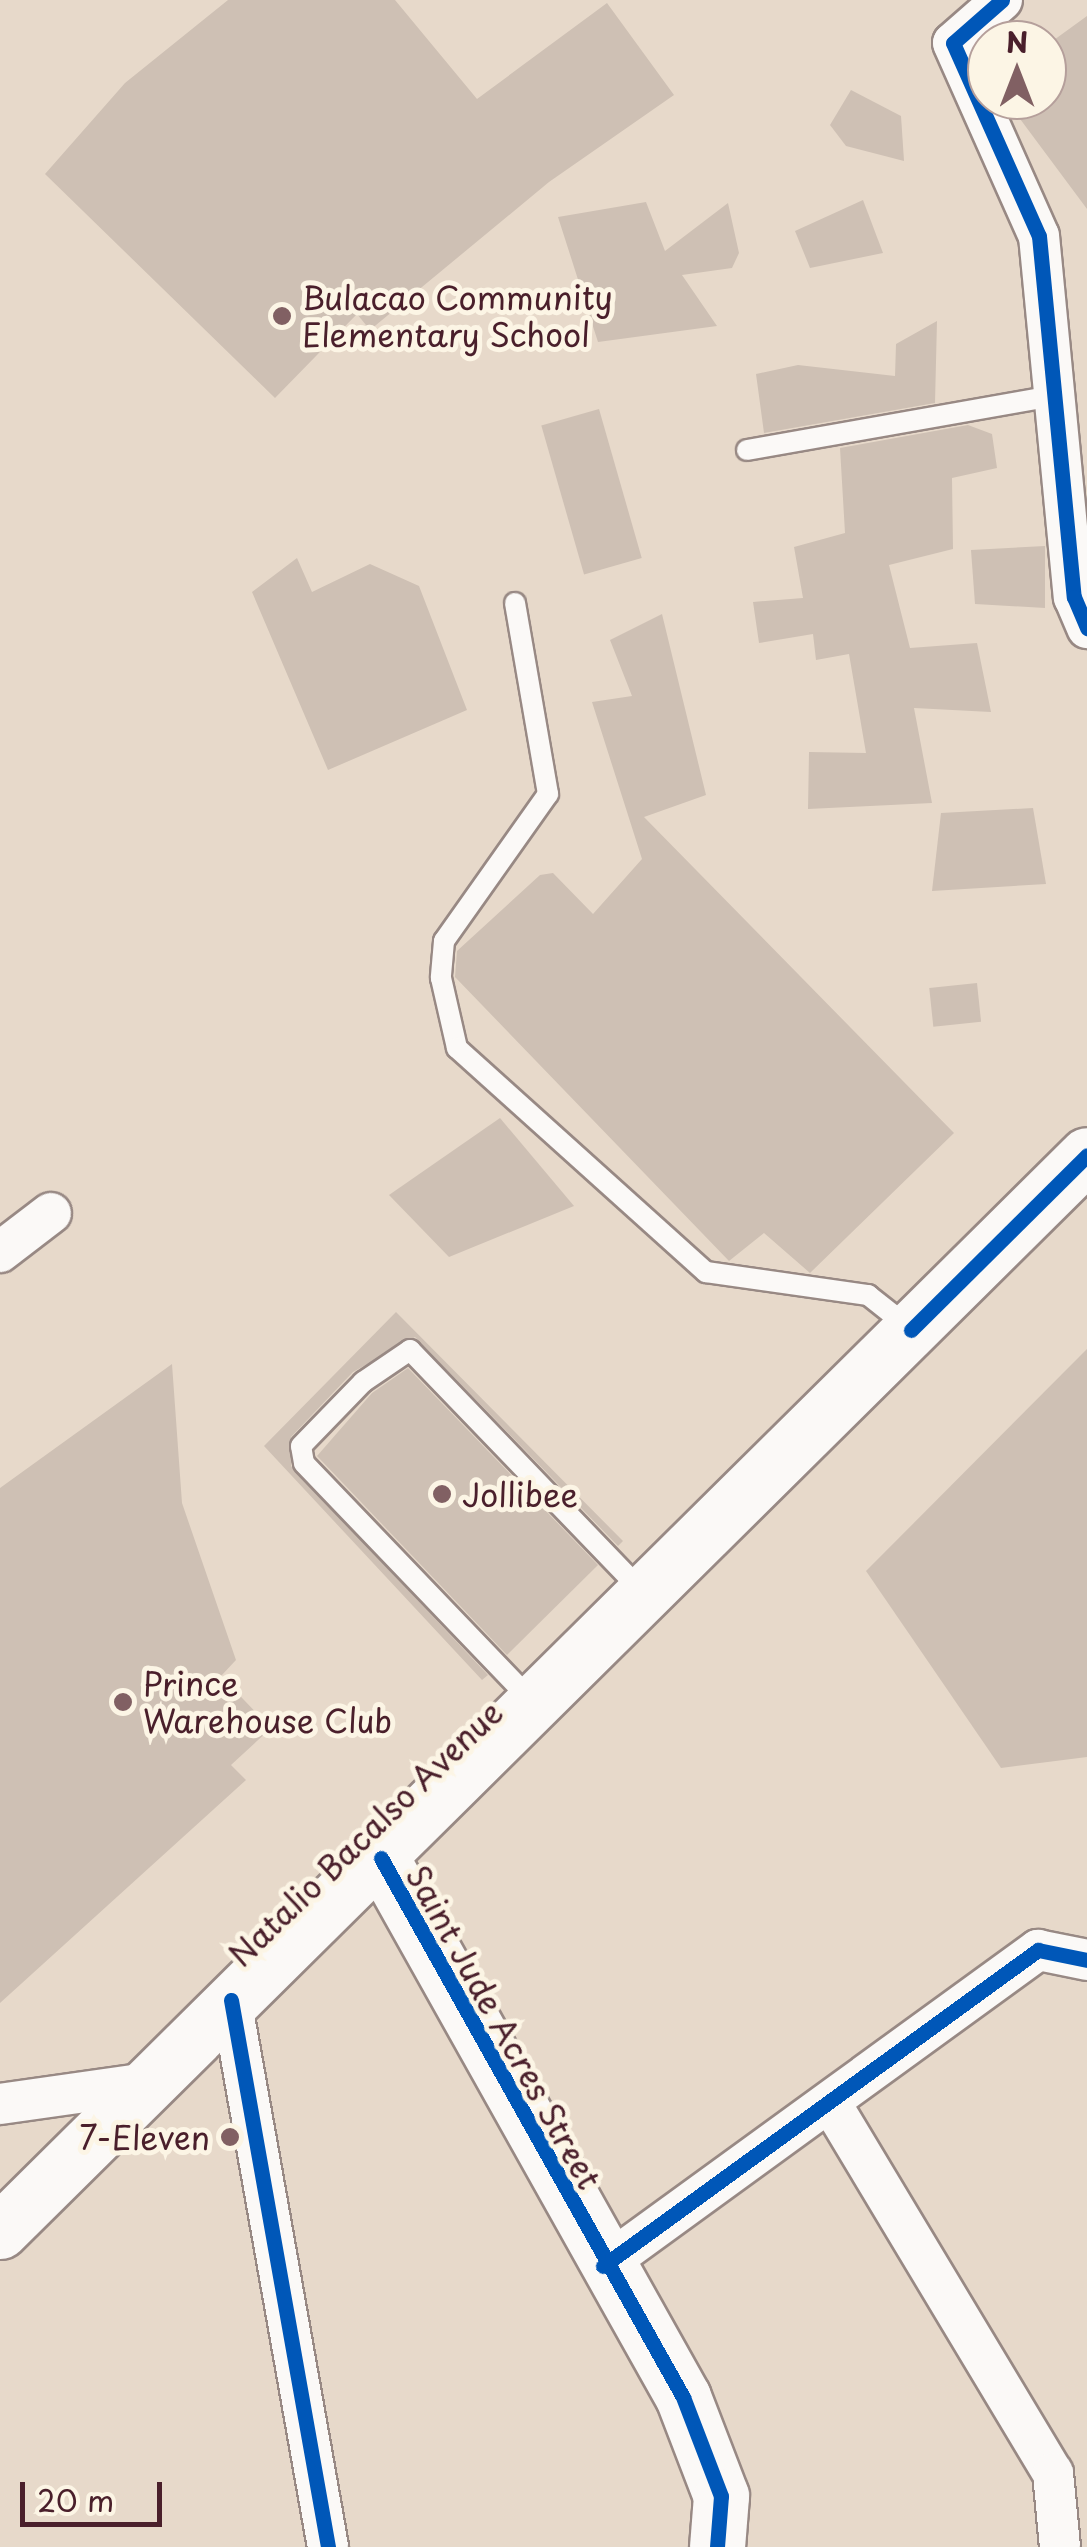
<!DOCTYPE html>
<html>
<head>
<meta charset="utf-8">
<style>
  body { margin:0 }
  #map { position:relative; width:1087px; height:2547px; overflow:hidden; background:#e7d9ca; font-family:"Playpen Sans",sans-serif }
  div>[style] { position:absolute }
  .building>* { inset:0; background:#cec0b4; transform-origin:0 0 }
  .roads { filter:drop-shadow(2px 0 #988984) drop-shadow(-2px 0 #988984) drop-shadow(0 2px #988984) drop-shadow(0 -2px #988984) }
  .lane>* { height:20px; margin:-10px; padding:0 10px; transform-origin:10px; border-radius:10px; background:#fbf9f7 }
  .street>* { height:40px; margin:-20px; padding:0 20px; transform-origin:20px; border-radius:20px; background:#fbf9f7 }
  .secondary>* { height:55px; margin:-27.5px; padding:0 27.5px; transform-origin:27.5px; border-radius:27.5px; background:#fbf9f7 }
  .primary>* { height:55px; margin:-27.5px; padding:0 27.5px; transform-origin:27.5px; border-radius:27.5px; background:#fbf9f7 }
  .cycleway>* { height:15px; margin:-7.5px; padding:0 7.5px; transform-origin:7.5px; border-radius:7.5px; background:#0057b8 }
  .dots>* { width:28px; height:28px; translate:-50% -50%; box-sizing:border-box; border:5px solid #fcf5e5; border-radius:50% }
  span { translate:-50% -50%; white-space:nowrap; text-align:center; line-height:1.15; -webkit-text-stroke:10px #fcf5e5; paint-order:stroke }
  .poi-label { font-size:32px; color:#4a1f2b }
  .left { translate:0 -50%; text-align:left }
  .right { translate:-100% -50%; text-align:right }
  .street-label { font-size:32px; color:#4a1f2b }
  .north { position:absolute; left:967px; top:20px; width:100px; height:100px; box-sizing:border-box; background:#fcf5e5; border:2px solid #b59f9b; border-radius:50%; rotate:0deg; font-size:28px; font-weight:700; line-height:40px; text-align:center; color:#4a1f2b }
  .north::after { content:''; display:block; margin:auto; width:35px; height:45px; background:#816063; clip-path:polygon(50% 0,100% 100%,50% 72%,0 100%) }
  .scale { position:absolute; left:20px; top:2482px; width:142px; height:45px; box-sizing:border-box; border:5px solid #4a1f2b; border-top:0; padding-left:12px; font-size:30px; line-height:35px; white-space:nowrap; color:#4a1f2b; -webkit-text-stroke:8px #fcf5e5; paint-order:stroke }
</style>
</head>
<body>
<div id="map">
  <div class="building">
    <div style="clip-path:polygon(228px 0,395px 0,477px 99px,607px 3px,674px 95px,549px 182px,370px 330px,357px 314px,275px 398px,45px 174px,125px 83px)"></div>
    <div style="clip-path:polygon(1087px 16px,1087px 209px,1006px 100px,1047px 100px,1047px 45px)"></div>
    <div style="clip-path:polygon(1011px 24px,1022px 40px,992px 40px)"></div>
    <div style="clip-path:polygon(851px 90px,901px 116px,904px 161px,846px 146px,830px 125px)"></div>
    <div style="clip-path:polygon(863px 200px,883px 253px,810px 268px,795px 231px)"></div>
    <div style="clip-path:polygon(646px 202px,665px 251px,728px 203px,739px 253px,732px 268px,682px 275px,717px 326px,598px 342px,558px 217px)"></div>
    <div style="clip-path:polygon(937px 321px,935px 403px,764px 433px,756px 374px,798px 365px,895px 376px,896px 344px)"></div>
    <div style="left:599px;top:409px;width:155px;height:60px;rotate:74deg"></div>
    <div style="clip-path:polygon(968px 425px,992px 434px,997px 468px,952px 478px,953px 549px,889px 565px,910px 648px,977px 643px,991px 712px,914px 708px,932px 803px,808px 809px,809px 752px,866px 753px,849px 654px,816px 660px,813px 634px,759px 643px,753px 602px,803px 598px,794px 547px,845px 533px,840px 448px)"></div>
    <div style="clip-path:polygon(1045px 546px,1045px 608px,975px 604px,971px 550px)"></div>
    <div style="clip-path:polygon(297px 558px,312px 592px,370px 564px,419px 586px,467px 710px,328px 770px,252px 592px)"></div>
    <div style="clip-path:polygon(662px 614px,706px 795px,644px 817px,954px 1133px,810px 1273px,764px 1233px,729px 1261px,455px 977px,457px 951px,540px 875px,553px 873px,593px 914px,642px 859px,592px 702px,632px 696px,610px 640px)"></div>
    <div style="clip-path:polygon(1033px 808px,1046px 884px,932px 891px,941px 813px)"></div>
    <div style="left:977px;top:983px;width:39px;height:48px;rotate:84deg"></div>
    <div style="clip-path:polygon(500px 1118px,574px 1206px,449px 1257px,389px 1195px)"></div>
    <div style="clip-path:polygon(396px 1312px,623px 1541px,618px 1546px,415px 1337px,353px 1372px,291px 1437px,291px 1466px,488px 1675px,482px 1680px,264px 1446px)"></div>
    <div style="clip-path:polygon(1087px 1349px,1087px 1757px,1001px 1768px,866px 1571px)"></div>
    <div style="clip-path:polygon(172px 1364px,182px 1503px,236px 1660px,221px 1676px,271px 1728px,231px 1765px,246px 1780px,0 2003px,0 1488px)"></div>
    <div style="clip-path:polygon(408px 1368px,598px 1565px,507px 1655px,317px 1456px,372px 1393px)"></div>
  </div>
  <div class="roads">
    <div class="lane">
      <div style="left:747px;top:450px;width:317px;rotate:-10deg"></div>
      <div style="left:515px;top:603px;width:194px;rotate:80.2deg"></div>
      <div style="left:548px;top:794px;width:180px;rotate:125.3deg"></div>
      <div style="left:444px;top:941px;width:37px;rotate:95deg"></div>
      <div style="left:441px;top:978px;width:72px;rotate:77.1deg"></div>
      <div style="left:457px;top:1048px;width:335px;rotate:42deg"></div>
      <div style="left:706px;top:1272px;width:164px;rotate:8.1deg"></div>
      <div style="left:868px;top:1295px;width:55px;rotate:38.3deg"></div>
      <div style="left:531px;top:1700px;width:328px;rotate:-133.8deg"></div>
      <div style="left:304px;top:1463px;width:17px;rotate:-100deg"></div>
      <div style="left:301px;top:1446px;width:89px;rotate:-45.9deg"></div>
      <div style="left:363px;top:1382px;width:57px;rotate:-34.2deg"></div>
      <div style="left:410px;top:1350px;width:337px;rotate:46.1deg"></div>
    </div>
    <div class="street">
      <div style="left:1002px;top:0;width:65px;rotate:138.7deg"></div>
      <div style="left:953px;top:43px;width:211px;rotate:66deg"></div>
      <div style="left:1039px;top:236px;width:363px;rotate:84.5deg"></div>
      <div style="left:1074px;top:597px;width:34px;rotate:67deg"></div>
      <div style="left:0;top:1252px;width:64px;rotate:-37.4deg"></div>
      <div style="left:231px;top:2000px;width:556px;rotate:79.94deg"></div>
      <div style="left:0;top:2104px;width:148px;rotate:-8.1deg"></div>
      <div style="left:831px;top:2104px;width:431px;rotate:59deg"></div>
      <div style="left:1053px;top:2473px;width:74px;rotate:84.6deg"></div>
      <div style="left:603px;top:2266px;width:538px;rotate:-36deg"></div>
      <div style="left:1038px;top:1950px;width:50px;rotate:11.5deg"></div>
    </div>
    <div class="secondary">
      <div style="left:381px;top:1858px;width:618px;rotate:60.74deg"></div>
      <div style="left:683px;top:2397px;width:106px;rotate:69deg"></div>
      <div style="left:721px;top:2496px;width:51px;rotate:94.5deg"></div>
    </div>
    <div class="primary">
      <div style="left:0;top:2231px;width:1529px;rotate:-44.71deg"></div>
    </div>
  </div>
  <div class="cycleway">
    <div style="left:1002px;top:0;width:65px;rotate:138.7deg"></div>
    <div style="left:953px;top:43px;width:211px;rotate:66deg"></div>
    <div style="left:1039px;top:236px;width:363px;rotate:84.5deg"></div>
    <div style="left:1074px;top:597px;width:34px;rotate:67deg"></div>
    <div style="left:911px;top:1330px;width:248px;rotate:-44.8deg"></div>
    <div style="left:381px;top:1858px;width:618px;rotate:60.74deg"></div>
    <div style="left:683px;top:2397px;width:106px;rotate:69deg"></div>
    <div style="left:721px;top:2496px;width:51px;rotate:94.5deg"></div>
    <div style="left:231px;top:2000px;width:556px;rotate:79.94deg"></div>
    <div style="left:603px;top:2266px;width:538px;rotate:-36deg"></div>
    <div style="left:1038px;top:1950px;width:50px;rotate:11.5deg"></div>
  </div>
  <div class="dots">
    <div style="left:282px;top:316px;background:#816063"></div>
    <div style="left:442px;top:1494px;background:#816063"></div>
    <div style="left:123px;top:1702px;background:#816063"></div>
    <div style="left:230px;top:2137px;background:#816063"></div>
  </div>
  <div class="poi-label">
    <span class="left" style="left:302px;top:316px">Bulacao Community<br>Elementary School</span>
    <span class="left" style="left:462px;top:1494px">Jollibee</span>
    <span class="left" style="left:143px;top:1702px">Prince<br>Warehouse Club</span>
    <span class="right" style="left:210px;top:2137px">7-Eleven</span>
  </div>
  <div class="street-label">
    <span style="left:365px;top:1833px;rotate:-44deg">Natalio Bacalso Avenue</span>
    <span style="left:504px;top:2027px;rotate:61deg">Saint Jude Acres Street</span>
  </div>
  <div class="north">N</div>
  <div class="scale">20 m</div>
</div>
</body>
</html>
